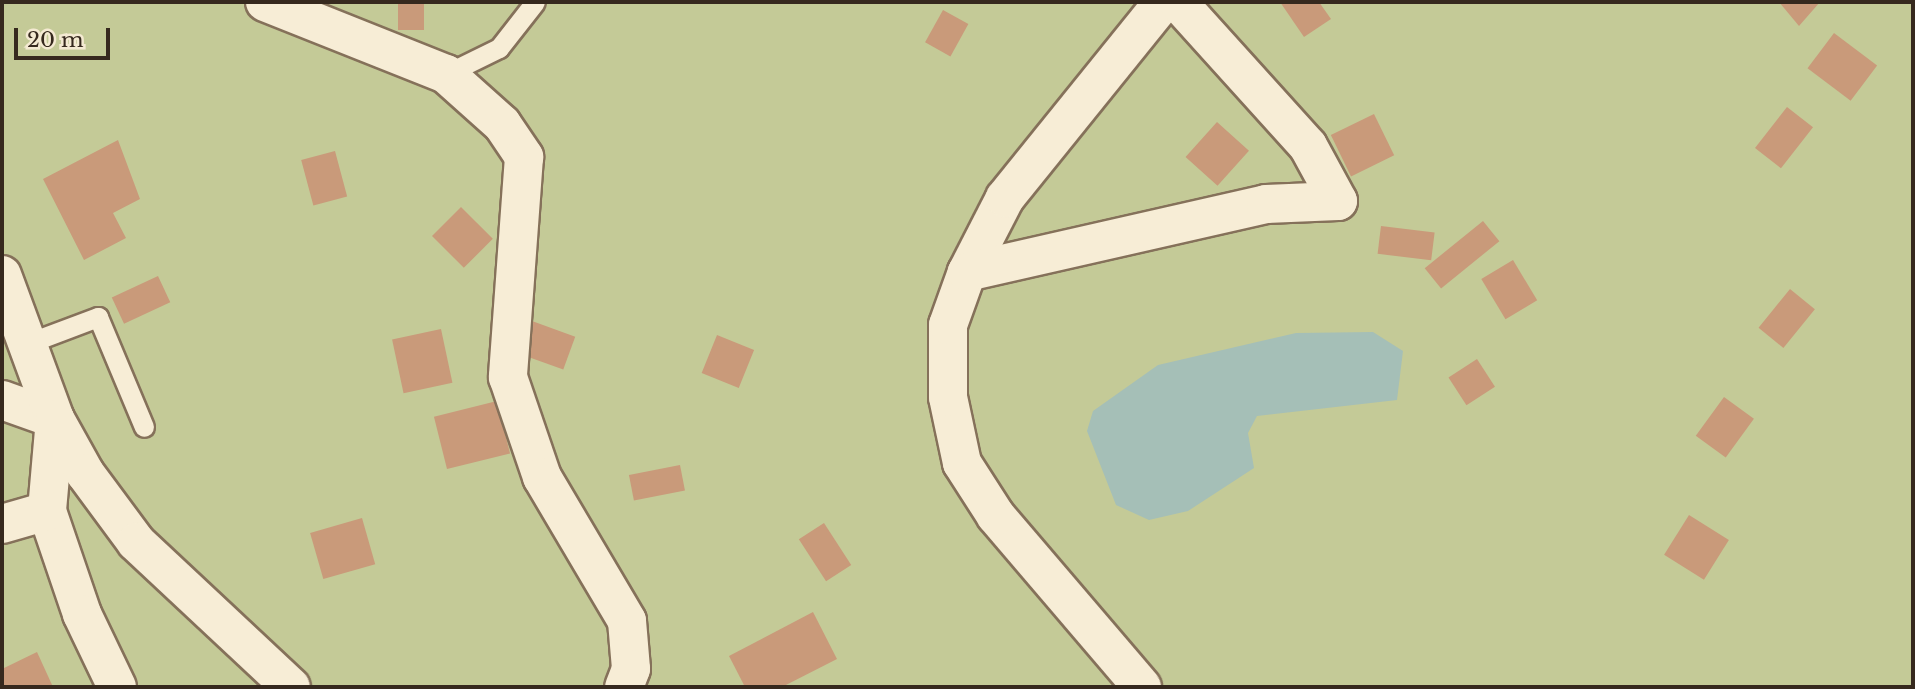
<!DOCTYPE html>
<html>
<head>
<meta charset="utf-8">
<style>
  body { margin:0 }
  #map { position:relative; width:1915px; height:689px; overflow:hidden; background:#ecdfc3; font-family:"Libre Baskerville",serif }
  div>[style] { position:absolute }
  .green>* { inset:0; background:#c4ca97; transform-origin:0 0 }
  .water>* { inset:0; background:#a5bfb7 }
  .building>* { inset:0; background:#c99a7a; transform-origin:0 0 }
  .roads { filter:drop-shadow(2px 0 #85715a) drop-shadow(-2px 0 #85715a) drop-shadow(0 2px #85715a) drop-shadow(0 -2px #85715a) }
  .lane>* { height:19px; margin:-9.5px; padding:0 9.5px; transform-origin:9.5px; border-radius:9.5px; background:#f7edd6 }
  .street>* { height:38px; margin:-19px; padding:0 19px; transform-origin:19px; border-radius:19px; background:#f7edd6 }
  .secondary>* { height:38px; margin:-19px; padding:0 19px; transform-origin:19px; border-radius:19px; background:#f7edd6 }
  span { translate:-50% -50%; white-space:nowrap; text-align:center; line-height:1.15; -webkit-text-stroke:7px #f4ead2; paint-order:stroke }
  .frame { position:absolute; inset:0; border:4px solid #36291e; pointer-events:none }
  .scale { position:absolute; left:14px; top:28px; width:96px; height:32px; box-sizing:border-box; border:4px solid #36291e; border-top:0; padding-left:9px; font-size:21px; line-height:24px; white-space:nowrap; color:#36291e; -webkit-text-stroke:5px #f4ead2; paint-order:stroke }
</style>
</head>
<body>
<div id="map">
  <div class="green">
    <div style="left:2px;top:2px;width:1911px;height:685px"></div>
  </div>
  <div class="water">
    <div style="clip-path:polygon(1373px 332px,1403px 351px,1397px 400px,1257px 416px,1248px 433px,1254px 468px,1188px 511px,1149px 520px,1116px 505px,1087px 431px,1093px 411px,1158px 365px,1296px 333px)"></div>
  </div>
  <div class="building">
    <div style="left:398px;top:2px;width:26px;height:28px"></div>
    <div style="clip-path:polygon(1280px 2px,1319px 2px,1331px 19px,1304px 37px)"></div>
    <div style="clip-path:polygon(1779px 2px,1820px 2px,1799px 26px)"></div>
    <div style="left:943px;top:10px;width:29px;height:37px;rotate:29deg"></div>
    <div style="left:1834px;top:33px;width:54px;height:44px;rotate:37deg"></div>
    <div style="left:1787px;top:107px;width:33px;height:52px;rotate:38deg"></div>
    <div style="left:1374px;top:114px;width:46px;height:48px;rotate:64deg"></div>
    <div style="left:1217px;top:122px;width:43px;height:47px;rotate:42deg"></div>
    <div style="clip-path:polygon(118px 140px,140px 199px,113px 213px,126px 238px,84px 260px,43px 179px)"></div>
    <div style="left:335px;top:151px;width:47px;height:35px;rotate:75deg"></div>
    <div style="left:461px;top:207px;width:45px;height:41px;rotate:45deg"></div>
    <div style="left:1483px;top:221px;width:26px;height:75px;rotate:51deg"></div>
    <div style="left:1381px;top:226px;width:54px;height:28px;rotate:7deg"></div>
    <div style="left:1513px;top:260px;width:47px;height:37px;rotate:59deg"></div>
    <div style="left:158px;top:276px;width:29px;height:51px;rotate:65deg"></div>
    <div style="left:1790px;top:289px;width:32px;height:50px;rotate:39deg"></div>
    <div style="left:532px;top:321px;width:46px;height:35px;rotate:20deg"></div>
    <div style="left:441px;top:329px;width:55px;height:50px;rotate:78deg"></div>
    <div style="left:717px;top:335px;width:40px;height:41px;rotate:22deg"></div>
    <div style="left:1477px;top:359px;width:33px;height:34px;rotate:57deg"></div>
    <div style="left:1724px;top:397px;width:37px;height:48px;rotate:36deg"></div>
    <div style="left:497px;top:401px;width:54px;height:65px;rotate:76deg"></div>
    <div style="left:680px;top:465px;width:26px;height:52px;rotate:79deg"></div>
    <div style="left:1689px;top:515px;width:47px;height:47px;rotate:32deg"></div>
    <div style="left:362px;top:518px;width:48px;height:54px;rotate:74deg"></div>
    <div style="left:824px;top:523px;width:50px;height:30px;rotate:57deg"></div>
    <div style="clip-path:polygon(813px 612px,837px 659px,782px 687px,745px 687px,729px 656px)"></div>
    <div style="clip-path:polygon(37px 652px,53px 687px,2px 687px,2px 669px)"></div>
  </div>
  <div class="roads">
    <div class="lane">
      <div style="left:446px;top:74px;width:59px;rotate:-26.1deg"></div>
      <div style="left:499px;top:48px;width:58px;rotate:-52deg"></div>
      <div style="left:26px;top:344px;width:77px;rotate:-20.6deg"></div>
      <div style="left:98px;top:317px;width:119px;rotate:67.3deg"></div>
    </div>
    <div class="street">
      <div style="left:265px;top:2px;width:195px;rotate:21.7deg"></div>
      <div style="left:446px;top:74px;width:75px;rotate:41.8deg"></div>
      <div style="left:502px;top:124px;width:40px;rotate:56deg"></div>
      <div style="left:524px;top:157px;width:221px;rotate:94.2deg"></div>
      <div style="left:508px;top:377px;width:106px;rotate:71.2deg"></div>
      <div style="left:542px;top:477px;width:167px;rotate:59.4deg"></div>
      <div style="left:627px;top:621px;width:48px;rotate:85.2deg"></div>
      <div style="left:631px;top:669px;width:19px;rotate:111deg"></div>
      <div style="left:967px;top:272px;width:83px;rotate:-62.8deg"></div>
      <div style="left:1005px;top:198px;width:252px;rotate:-51.1deg"></div>
      <div style="left:2px;top:400px;width:56px;rotate:19.7deg"></div>
      <div style="left:55px;top:419px;width:92px;rotate:95deg"></div>
      <div style="left:47px;top:511px;width:109px;rotate:71.2deg"></div>
      <div style="left:82px;top:614px;width:81px;rotate:64.4deg"></div>
      <div style="left:2px;top:524px;width:47px;rotate:-16.1deg"></div>
      <div style="left:1142px;top:687px;width:225px;rotate:-130.5deg"></div>
      <div style="left:996px;top:516px;width:63px;rotate:-122.7deg"></div>
      <div style="left:962px;top:463px;width:67px;rotate:-102deg"></div>
      <div style="left:948px;top:397px;width:72px;rotate:-90deg"></div>
      <div style="left:948px;top:325px;width:56px;rotate:-70.3deg"></div>
      <div style="left:967px;top:272px;width:307px;rotate:-12.8deg"></div>
      <div style="left:1266px;top:204px;width:72px;rotate:-2.4deg"></div>
      <div style="left:1338px;top:201px;width:63px;rotate:-118.6deg"></div>
      <div style="left:1308px;top:146px;width:194px;rotate:-132.1deg"></div>
    </div>
    <div class="secondary">
      <div style="left:2px;top:275px;width:153px;rotate:69.8deg"></div>
      <div style="left:55px;top:419px;width:62px;rotate:60.9deg"></div>
      <div style="left:85px;top:473px;width:86px;rotate:53.5deg"></div>
      <div style="left:136px;top:542px;width:212px;rotate:43.1deg"></div>
    </div>
  </div>
  <div class="frame"></div>
  <div class="scale">20 m</div>
</div>
</body>
</html>
